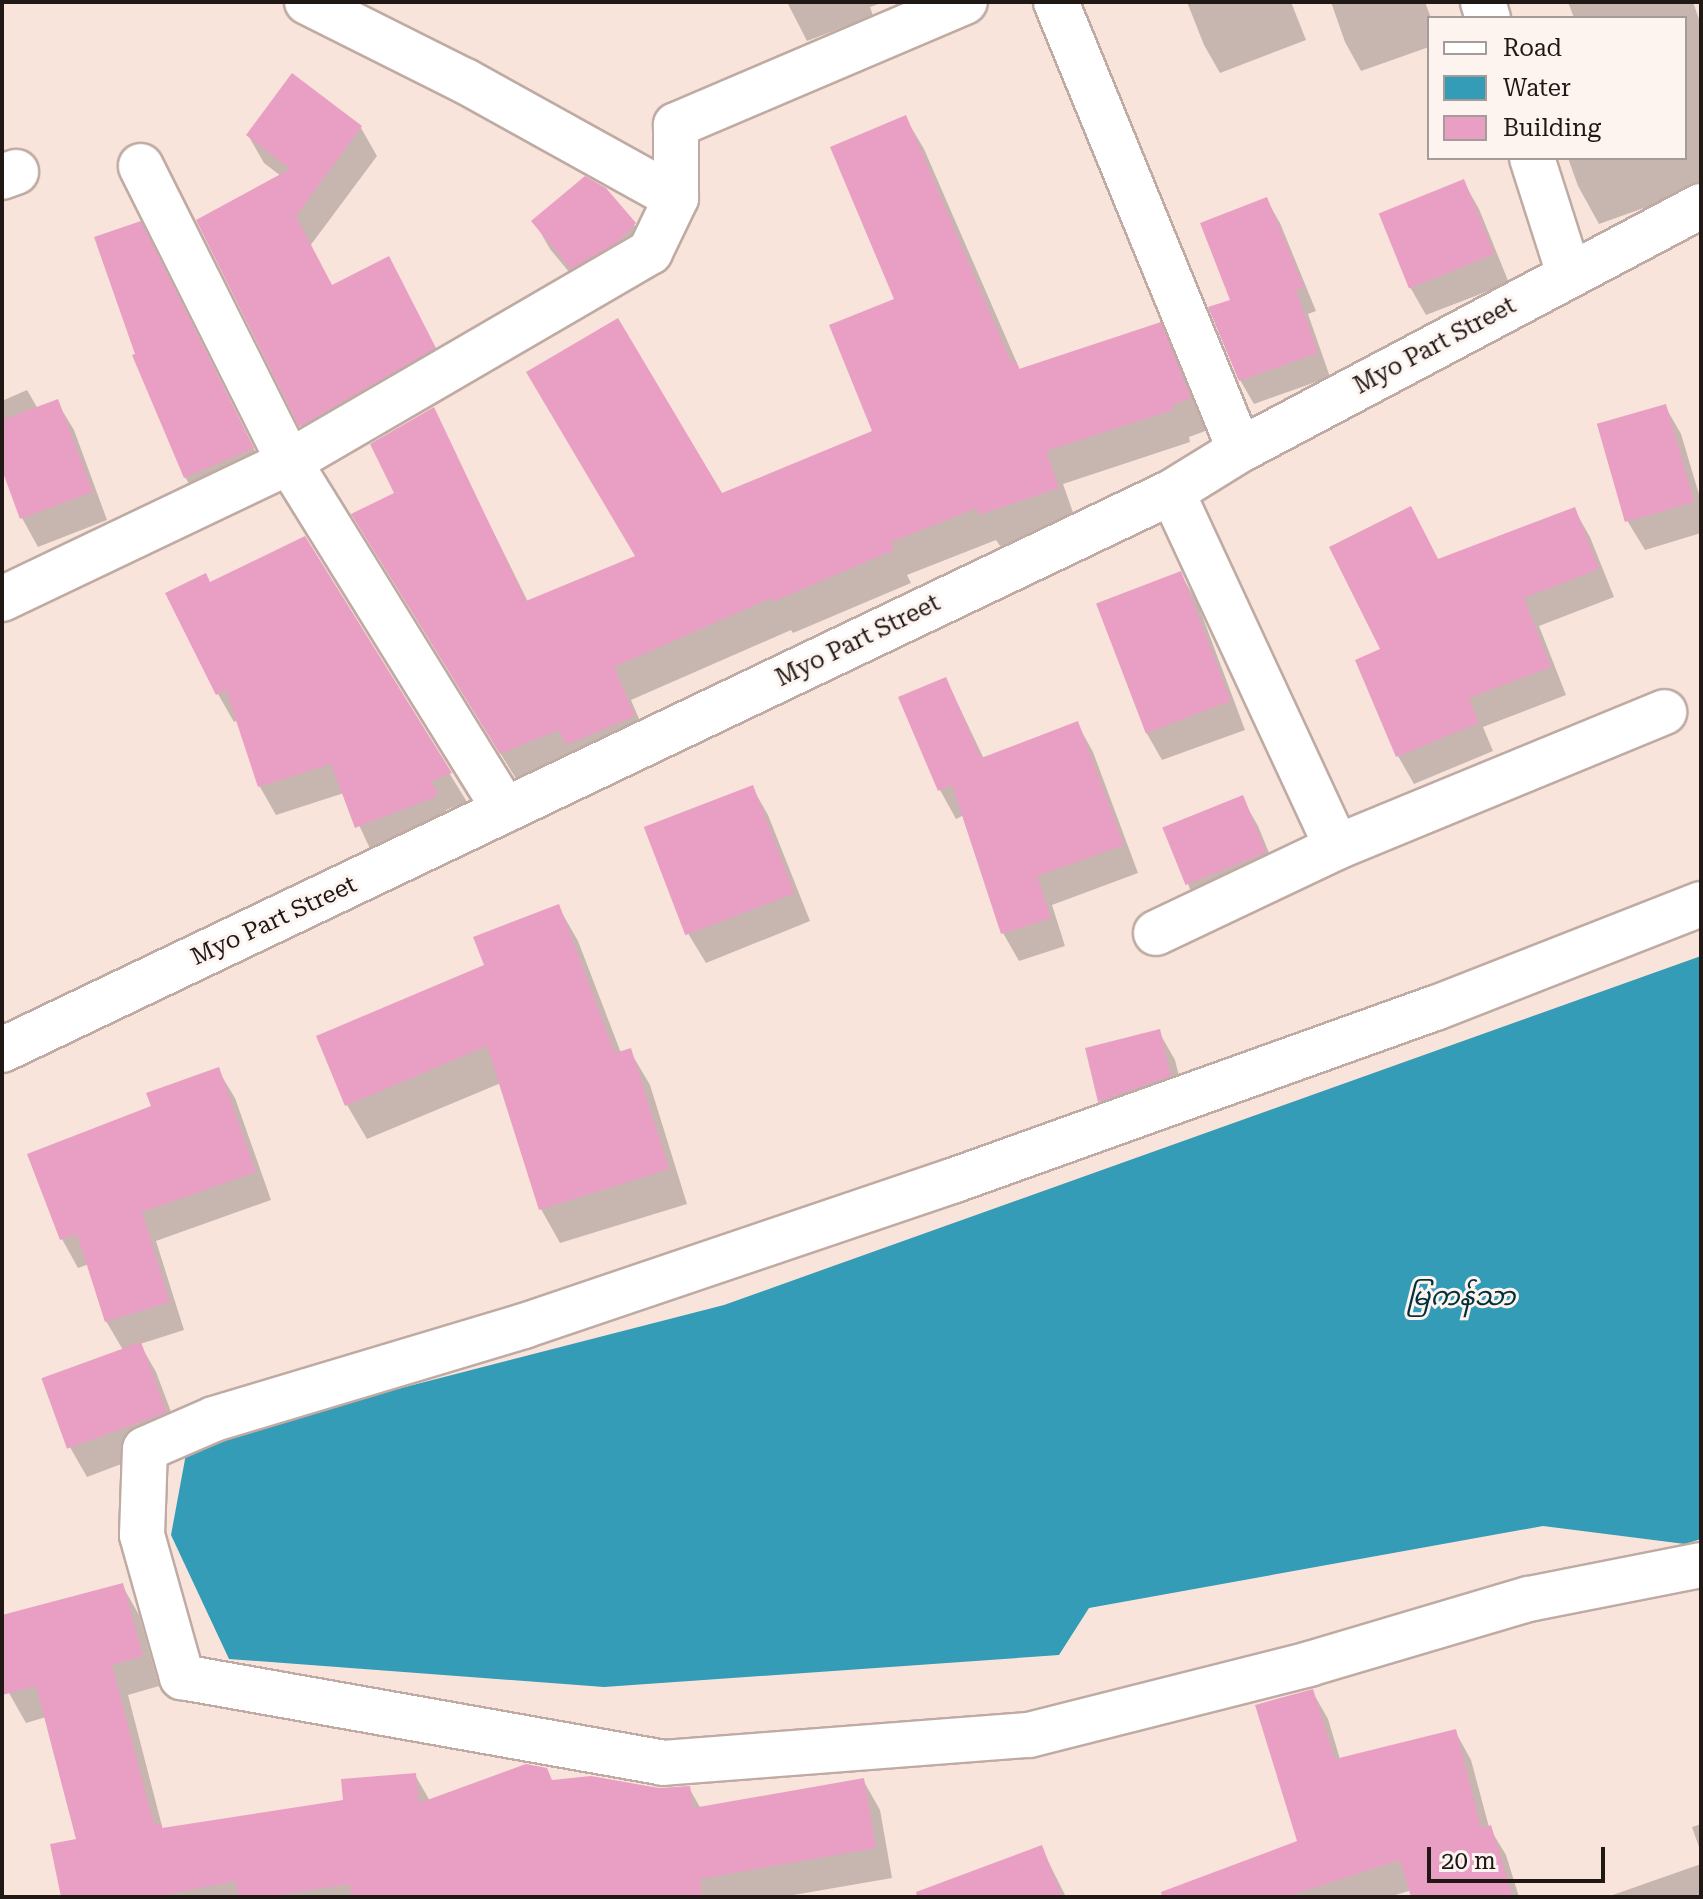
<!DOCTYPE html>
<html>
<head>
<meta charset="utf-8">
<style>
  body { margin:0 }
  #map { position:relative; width:1703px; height:1899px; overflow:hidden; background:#f9e4db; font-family:"Roboto Serif","Noto Sans Myanmar",serif }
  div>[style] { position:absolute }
  .water>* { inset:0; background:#349cb6 }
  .shadow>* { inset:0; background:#0003 }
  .building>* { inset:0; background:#e99fc4; transform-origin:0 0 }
  .roads { filter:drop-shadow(2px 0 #bfaba3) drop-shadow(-2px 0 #bfaba3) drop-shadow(0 2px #bfaba3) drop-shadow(0 -2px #bfaba3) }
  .street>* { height:44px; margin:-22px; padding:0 22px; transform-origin:22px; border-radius:22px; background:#fff }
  span { translate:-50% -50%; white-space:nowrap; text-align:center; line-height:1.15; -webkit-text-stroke:6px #fdf4f0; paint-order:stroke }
  .street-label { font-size:24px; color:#1f1815 }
  .water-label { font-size:26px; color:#00313c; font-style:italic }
  .frame { position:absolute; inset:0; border:4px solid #1f1815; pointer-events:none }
  .legend { position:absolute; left:1427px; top:16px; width:260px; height:144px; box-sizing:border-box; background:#fdf4f0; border:2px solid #a49c98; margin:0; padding:10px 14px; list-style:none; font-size:24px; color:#1f1815 }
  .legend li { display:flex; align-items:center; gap:16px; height:40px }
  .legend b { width:40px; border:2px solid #a49c98 }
  .scale { position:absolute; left:1427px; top:1847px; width:178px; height:36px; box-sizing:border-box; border:4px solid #1f1815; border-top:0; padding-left:10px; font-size:24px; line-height:28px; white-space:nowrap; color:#1f1815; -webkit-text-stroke:6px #fdf4f0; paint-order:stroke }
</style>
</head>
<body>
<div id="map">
  <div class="water">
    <div style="clip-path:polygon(1701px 956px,1701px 1539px,1685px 1544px,1543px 1526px,1089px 1608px,1059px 1655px,604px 1687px,229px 1659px,171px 1535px,188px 1443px,724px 1305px)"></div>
  </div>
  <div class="shadow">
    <div style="clip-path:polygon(787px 2px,884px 2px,870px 7px,873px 16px,807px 41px)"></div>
    <div style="clip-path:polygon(1187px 2px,1291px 2px,1306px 40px,1220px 73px,1204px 45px)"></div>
    <div style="clip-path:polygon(1331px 2px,1425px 2px,1431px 18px,1429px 47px,1361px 71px,1345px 42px)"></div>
    <div style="clip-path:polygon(1568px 2px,1693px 2px,1701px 25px,1701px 206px,1683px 194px,1599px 224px,1578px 186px,1568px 158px,1685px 158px,1685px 18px,1574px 18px)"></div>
    <div style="clip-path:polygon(292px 76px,361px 128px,377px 156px,310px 246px,333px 287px,404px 287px,450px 377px,317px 454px,301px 426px,281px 176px,264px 163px,248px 135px)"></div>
    <div style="clip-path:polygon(905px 117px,924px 149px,1020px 370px,1160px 325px,1178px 357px,1208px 430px,1189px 437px,1190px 442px,1063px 484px,1076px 521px,1000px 546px,996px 540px,907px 575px,911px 583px,793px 633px,791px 630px,631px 700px,652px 749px,520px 785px,372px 547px,433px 410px,528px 602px,638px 557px,721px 495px,874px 432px,896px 300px)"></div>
    <div style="clip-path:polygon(1463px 181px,1479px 209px,1509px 283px,1426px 315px,1410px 287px,1381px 214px)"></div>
    <div style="clip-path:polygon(1266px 199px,1280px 223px,1316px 311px,1308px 314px,1330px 377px,1254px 404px,1240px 380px,1233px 301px)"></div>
    <div style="clip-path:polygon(534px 221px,634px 225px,651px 253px,589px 296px,550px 249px)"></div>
    <div style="clip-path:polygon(156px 252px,268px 477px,202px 505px,185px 477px)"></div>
    <div style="clip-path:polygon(27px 390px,38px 409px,57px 402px,74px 430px,107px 520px,38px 547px,22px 518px,2px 464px,2px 401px)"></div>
    <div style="clip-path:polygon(1665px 406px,1681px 434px,1701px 501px,1701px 533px,1645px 550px,1628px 522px,1600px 424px)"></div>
    <div style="clip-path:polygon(1411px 509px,1439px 561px,1574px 509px,1590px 537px,1614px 597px,1539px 626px,1566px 695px,1483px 727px,1493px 751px,1414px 784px,1398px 756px,1358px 661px,1383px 650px)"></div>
    <div style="clip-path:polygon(305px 538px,467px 802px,446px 810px,452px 825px,373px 855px,344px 793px,276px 815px,260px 787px,238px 720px,234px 722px,218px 694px,168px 594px,210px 584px)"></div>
    <div style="clip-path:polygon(1180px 573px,1197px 602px,1245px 730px,1162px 760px,1146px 732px,1098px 604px)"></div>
    <div style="clip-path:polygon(946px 679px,984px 759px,1077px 723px,1093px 752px,1138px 873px,1052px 905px,1065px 946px,1019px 961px,1003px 933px,964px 815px,956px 819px,940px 790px,901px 698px)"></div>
    <div style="clip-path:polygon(752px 787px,768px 815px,810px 921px,706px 963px,689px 935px,647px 829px)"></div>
    <div style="clip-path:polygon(1242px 798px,1258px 826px,1281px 882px,1206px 917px,1190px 889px,1166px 830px)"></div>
    <div style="clip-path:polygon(558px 906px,578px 941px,621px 1053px,630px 1051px,650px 1085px,687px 1204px,560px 1243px,541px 1209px,501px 1083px,367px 1139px,347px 1105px,486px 966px)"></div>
    <div style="clip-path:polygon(1159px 1032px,1175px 1060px,1186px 1104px,1116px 1129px,1100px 1101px,1087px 1049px)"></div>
    <div style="clip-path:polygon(218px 1070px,235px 1098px,271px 1200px,156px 1241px,184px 1330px,140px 1344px,156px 1372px,182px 1441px,87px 1477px,71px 1449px,45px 1380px,123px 1350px,106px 1321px,89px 1264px,78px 1268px,62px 1239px,30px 1155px,154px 1107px)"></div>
    <div style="clip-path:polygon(122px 1585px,139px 1615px,159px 1686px,128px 1695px,163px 1830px,345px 1802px,415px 1775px,430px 1801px,553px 1782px,659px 1790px,689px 1788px,701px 1809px,863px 1780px,880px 1810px,892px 1878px,782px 1897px,63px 1897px,78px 1841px,46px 1717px,26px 1723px,9px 1693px,2px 1668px,2px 1618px)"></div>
    <div style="clip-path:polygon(1312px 1691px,1328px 1719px,1340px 1759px,1455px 1731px,1471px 1760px,1489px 1827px,1506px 1855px,1519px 1897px,1414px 1897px,1412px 1890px,1389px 1897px,1194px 1897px,1300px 1842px)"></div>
    <div style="clip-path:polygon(1701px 1824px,1701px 1853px,1692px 1827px)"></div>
    <div style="clip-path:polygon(1041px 1847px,1066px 1897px,976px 1897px)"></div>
    <div style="clip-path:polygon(1701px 1864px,1701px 1897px,1607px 1897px)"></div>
  </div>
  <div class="building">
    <div style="clip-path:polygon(292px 73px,362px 126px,296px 216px,332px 285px,389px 256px,436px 348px,299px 427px,196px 220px,290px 169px,246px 135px)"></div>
    <div style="clip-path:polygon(906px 115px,1011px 362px,1016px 361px,1019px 369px,1161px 322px,1191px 398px,1172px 405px,1173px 410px,1046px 451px,1059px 488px,979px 515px,977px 508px,891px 542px,894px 550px,772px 602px,771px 598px,614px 667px,635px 716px,566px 745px,559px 730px,500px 754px,351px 514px,394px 493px,370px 444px,434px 407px,526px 601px,635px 556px,526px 372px,618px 318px,722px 493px,872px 431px,829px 325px,894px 299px,830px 147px)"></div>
    <div style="clip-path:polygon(585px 176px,606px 188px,636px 223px,618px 242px,571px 269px,531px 221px)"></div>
    <div style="left:1464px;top:179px;width:81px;height:92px;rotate:68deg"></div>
    <div style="clip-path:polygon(1267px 197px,1304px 287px,1296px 290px,1318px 353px,1239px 381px,1208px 307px,1230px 300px,1200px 223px)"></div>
    <div style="clip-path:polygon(141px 221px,254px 448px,184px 478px,132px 355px,135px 354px,94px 237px)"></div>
    <div style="clip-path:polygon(58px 399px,93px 492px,20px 519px,2px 470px,2px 420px)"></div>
    <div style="left:1666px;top:404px;width:102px;height:72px;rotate:74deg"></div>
    <div style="clip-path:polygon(1411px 506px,1438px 559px,1575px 507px,1599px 569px,1524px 598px,1551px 667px,1469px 698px,1479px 723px,1396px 757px,1355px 660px,1380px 649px,1329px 547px)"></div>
    <div style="clip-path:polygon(305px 536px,452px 773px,432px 781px,438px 796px,355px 828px,331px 764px,258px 787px,226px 690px,216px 695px,165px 593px,206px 573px,210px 582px)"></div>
    <div style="left:1181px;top:571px;width:139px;height:91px;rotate:69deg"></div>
    <div style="clip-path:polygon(946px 677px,981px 758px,1078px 721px,1124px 845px,1037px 876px,1051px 918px,1001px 934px,952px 785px,938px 791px,898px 697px)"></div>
    <div style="left:753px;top:785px;width:116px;height:117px;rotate:69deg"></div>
    <div style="left:1243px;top:795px;width:62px;height:87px;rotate:68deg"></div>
    <div style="clip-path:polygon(559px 904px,615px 1053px,631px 1048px,669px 1169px,539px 1210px,487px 1046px,345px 1106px,316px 1036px,484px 965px,473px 937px)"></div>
    <div style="clip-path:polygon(1160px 1029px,1171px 1076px,1098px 1102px,1085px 1048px)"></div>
    <div style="clip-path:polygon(219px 1067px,256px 1172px,142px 1212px,170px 1302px,105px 1322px,77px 1234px,60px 1240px,27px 1154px,151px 1106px,146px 1093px)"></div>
    <div style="left:141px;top:1342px;width:75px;height:106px;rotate:70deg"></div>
    <div style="clip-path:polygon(123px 1583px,143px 1656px,112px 1665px,154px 1824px,161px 1823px,162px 1828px,343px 1800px,341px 1779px,416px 1773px,419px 1803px,526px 1764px,547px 1768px,552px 1780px,591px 1776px,659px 1788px,690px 1786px,693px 1808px,864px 1778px,876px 1848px,700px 1879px,702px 1897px,351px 1897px,350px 1884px,265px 1897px,238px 1897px,236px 1881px,155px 1897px,61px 1897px,50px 1844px,76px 1839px,36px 1686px,2px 1695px,2px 1615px)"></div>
    <div style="clip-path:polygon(1313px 1689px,1335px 1759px,1456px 1729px,1481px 1828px,1491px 1825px,1513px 1897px,1411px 1897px,1400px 1860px,1286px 1897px,1162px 1897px,1161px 1892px,1297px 1841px,1255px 1705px)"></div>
    <div style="clip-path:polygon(1042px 1845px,1062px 1897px,917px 1897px,916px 1892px)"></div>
  </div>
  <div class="roads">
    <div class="street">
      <div style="left:307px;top:2px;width:177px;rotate:26.6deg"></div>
      <div style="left:465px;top:81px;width:241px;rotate:29deg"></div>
      <div style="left:1056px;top:2px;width:484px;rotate:67.7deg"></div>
      <div style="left:1483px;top:2px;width:17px;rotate:73deg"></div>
      <div style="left:1532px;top:158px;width:122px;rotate:72.3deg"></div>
      <div style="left:2px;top:177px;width:15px;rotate:-20deg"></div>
      <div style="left:1172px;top:492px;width:391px;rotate:65.1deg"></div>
      <div style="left:1337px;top:847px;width:354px;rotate:-22.4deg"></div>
      <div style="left:2px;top:599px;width:318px;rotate:-25.5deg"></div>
      <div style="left:289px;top:462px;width:331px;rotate:-116.6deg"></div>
      <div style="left:505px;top:810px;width:410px;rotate:-121.8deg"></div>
      <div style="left:289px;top:462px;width:418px;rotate:-30.2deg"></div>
      <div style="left:650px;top:252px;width:60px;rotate:-64.3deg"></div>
      <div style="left:676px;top:198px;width:73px;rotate:-90deg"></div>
      <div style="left:676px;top:125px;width:314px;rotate:-23.1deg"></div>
      <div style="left:1701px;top:904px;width:286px;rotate:158.6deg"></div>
      <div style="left:1435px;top:1008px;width:513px;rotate:160.29deg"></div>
      <div style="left:952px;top:1181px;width:452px;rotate:161.3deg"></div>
      <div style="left:524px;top:1326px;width:324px;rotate:163.3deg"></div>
      <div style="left:214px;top:1419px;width:75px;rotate:156.5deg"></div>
      <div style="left:145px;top:1449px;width:86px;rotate:92deg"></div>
      <div style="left:142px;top:1535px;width:148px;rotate:74.3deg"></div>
      <div style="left:182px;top:1677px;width:489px;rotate:10.1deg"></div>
      <div style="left:663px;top:1763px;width:367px;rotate:-4.4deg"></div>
      <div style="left:1029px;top:1735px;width:289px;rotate:-14.2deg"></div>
      <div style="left:1309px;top:1664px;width:229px;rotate:-16.5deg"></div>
      <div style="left:1529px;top:1599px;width:175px;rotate:-11.2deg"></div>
      <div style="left:1156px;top:933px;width:200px;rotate:-25.4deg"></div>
      <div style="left:2px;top:1050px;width:1296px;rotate:-25.5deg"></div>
      <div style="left:1172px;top:492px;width:80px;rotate:-31.7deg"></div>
      <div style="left:1240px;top:450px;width:522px;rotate:-27.89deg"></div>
    </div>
  </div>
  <div class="street-label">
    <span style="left:1435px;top:346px;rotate:-28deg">Myo Part Street</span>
    <span style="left:858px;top:641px;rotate:-26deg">Myo Part Street</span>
    <span style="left:274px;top:921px;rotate:-25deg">Myo Part Street</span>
  </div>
  <div class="water-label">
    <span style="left:1461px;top:1297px">မြကန်သာ</span>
  </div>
  <div class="frame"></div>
  <ul class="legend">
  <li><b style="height:10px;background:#fff"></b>Road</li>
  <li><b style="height:22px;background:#349cb6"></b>Water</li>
  <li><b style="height:22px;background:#e99fc4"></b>Building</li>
  </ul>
  <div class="scale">20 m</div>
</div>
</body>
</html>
